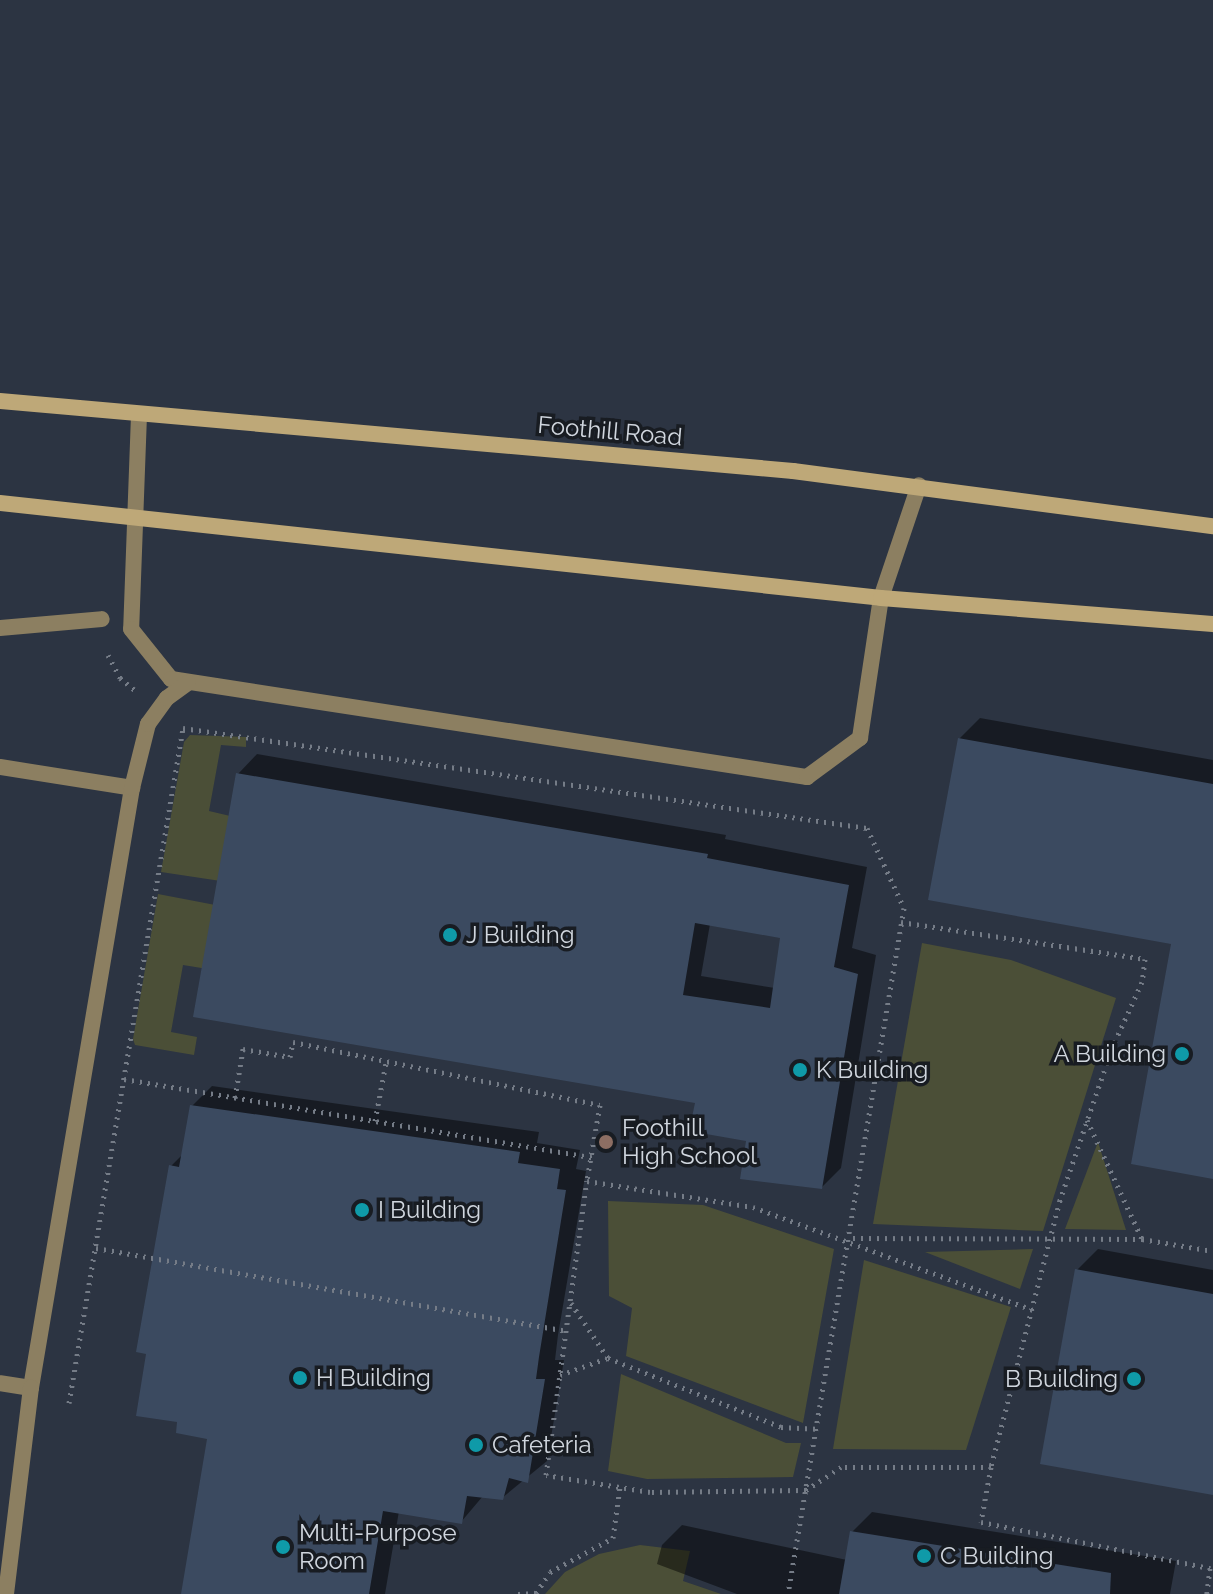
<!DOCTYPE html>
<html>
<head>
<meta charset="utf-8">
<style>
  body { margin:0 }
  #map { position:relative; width:1213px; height:1594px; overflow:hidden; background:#2c3442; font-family:Raleway,sans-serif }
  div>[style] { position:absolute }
  .green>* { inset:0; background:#4b4f37 }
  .shadow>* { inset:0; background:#0007 }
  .building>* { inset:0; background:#3b4a60 }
  .path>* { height:5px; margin-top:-2.5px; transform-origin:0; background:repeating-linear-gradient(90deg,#757c87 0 2px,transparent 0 8px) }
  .lane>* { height:16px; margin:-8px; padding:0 8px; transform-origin:8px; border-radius:8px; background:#8c7f61 }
  .secondary>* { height:16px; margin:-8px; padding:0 8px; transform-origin:8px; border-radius:8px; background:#bea878 }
  .dots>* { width:22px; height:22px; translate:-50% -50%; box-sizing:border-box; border:4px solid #181c22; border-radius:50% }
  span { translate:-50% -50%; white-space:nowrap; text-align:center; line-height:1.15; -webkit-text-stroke:7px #181c22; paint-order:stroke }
  .street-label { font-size:24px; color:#d0d6de }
  .poi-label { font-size:24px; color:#d0d6de }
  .left { translate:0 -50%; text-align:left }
  .right { translate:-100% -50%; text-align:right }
</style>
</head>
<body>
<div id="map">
  <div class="green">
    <div style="clip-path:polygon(190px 735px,246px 737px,246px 747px,221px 745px,209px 811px,243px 819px,234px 883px,161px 872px,184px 742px)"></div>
    <div style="clip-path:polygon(158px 894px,231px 908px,220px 971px,183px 965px,171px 1032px,197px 1037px,194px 1055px,135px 1045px,133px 1039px)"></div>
    <div style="clip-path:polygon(922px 943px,1011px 960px,1116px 998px,1043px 1231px,873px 1224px)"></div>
    <div style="clip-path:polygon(1098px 1142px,1126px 1230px,1065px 1229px)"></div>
    <div style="clip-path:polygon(608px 1201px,703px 1205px,834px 1249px,803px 1423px,626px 1356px,632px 1308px,609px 1296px)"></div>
    <div style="clip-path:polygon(1033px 1249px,1020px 1289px,925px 1252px)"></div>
    <div style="clip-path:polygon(864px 1260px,1011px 1307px,966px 1450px,833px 1449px)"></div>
    <div style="clip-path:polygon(621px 1374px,786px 1443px,801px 1443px,793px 1477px,647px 1479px,608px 1471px)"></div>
    <div style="clip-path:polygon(640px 1545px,690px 1551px,683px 1581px,721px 1594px,545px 1594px,565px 1572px,599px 1554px)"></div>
  </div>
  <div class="shadow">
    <div style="clip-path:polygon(980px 718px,1213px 760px,1213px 1177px,1173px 943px,959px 739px)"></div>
    <div style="clip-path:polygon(evenodd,257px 754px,726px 835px,725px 839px,867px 867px,852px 948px,876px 955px,841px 1168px,822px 1187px,748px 1139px,238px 774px,257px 754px,710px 924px,782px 937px,775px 988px,701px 976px,710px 924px)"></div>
    <div style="clip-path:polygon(212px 1086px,539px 1132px,537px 1143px,580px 1150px,576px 1169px,586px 1171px,558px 1335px,555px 1360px,564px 1360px,547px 1461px,502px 1498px,483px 1496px,461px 1522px,399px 1511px,385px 1594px,183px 1594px,210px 1437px,149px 1352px,171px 1166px,183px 1154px,192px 1106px)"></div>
    <div style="clip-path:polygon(1098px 1249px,1213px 1270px,1213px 1493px,1077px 1270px)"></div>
    <div style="clip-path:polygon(872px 1512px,1176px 1561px,1170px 1594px,737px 1594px,657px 1564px,662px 1545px,682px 1525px,847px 1560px,852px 1532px)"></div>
  </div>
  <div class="building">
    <div style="clip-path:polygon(958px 738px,1213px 784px,1213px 1179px,1131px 1164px,1171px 944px,928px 900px)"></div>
    <div style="clip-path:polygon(evenodd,236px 773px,708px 854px,707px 858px,849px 885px,834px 967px,858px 974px,822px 1189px,740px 1179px,746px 1141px,689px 1131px,695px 1103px,193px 1017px,236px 773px,695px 923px,780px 938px,770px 1008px,683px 995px,695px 923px)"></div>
    <div style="clip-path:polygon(190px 1105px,520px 1152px,518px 1163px,560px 1169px,557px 1189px,566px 1190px,539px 1357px,536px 1379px,545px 1379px,528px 1483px,509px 1478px,503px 1500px,467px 1496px,462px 1524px,383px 1511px,369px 1594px,181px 1594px,207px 1439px,176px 1433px,177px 1422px,136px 1416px,146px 1354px,136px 1352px,169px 1165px,179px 1167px)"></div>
    <div style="clip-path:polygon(1075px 1269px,1213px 1294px,1213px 1495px,1040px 1464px)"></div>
    <div style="clip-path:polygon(850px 1531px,1111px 1573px,1110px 1594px,839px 1594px)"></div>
  </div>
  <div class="path">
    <div style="left:108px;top:655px;width:26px;rotate:62deg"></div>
    <div style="left:120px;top:678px;width:21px;rotate:39deg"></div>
    <div style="left:901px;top:922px;width:247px;rotate:8.6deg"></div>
    <div style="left:1145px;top:959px;width:23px;rotate:97deg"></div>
    <div style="left:1142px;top:982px;width:72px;rotate:114.4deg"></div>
    <div style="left:1112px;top:1048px;width:161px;rotate:108.9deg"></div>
    <div style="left:1060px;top:1200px;width:276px;rotate:104.5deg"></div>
    <div style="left:991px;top:1467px;width:56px;rotate:100.3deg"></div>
    <div style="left:981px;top:1522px;width:234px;rotate:11.4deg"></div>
    <div style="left:1210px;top:1568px;width:26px;rotate:97deg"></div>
    <div style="left:124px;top:1079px;width:477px;rotate:9.5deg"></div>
    <div style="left:235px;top:1098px;width:50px;rotate:-80.7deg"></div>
    <div style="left:243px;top:1049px;width:48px;rotate:9.7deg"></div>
    <div style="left:290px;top:1057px;width:15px;rotate:-79deg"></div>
    <div style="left:293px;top:1042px;width:313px;rotate:11.6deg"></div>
    <div style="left:600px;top:1105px;width:76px;rotate:99.8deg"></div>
    <div style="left:1087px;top:1120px;width:131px;rotate:65.2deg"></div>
    <div style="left:375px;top:1121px;width:59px;rotate:-79.3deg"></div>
    <div style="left:853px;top:1238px;width:289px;rotate:0.2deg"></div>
    <div style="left:1142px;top:1239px;width:72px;rotate:9.6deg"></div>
    <div style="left:96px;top:1248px;width:477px;rotate:10deg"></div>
    <div style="left:571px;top:1303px;width:66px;rotate:56.1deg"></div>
    <div style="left:608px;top:1358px;width:186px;rotate:21.7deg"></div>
    <div style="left:781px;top:1427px;width:35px;rotate:3deg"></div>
    <div style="left:560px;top:1375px;width:51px;rotate:-19.5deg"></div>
    <div style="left:69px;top:1403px;width:685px;rotate:-80.41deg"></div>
    <div style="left:183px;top:728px;width:691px;rotate:8.32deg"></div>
    <div style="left:867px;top:828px;width:88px;rotate:65.2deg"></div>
    <div style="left:904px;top:908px;width:696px;rotate:99.6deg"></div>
    <div style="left:991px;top:1467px;width:150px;rotate:180deg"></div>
    <div style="left:841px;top:1467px;width:42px;rotate:146.7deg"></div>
    <div style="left:806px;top:1490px;width:156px;rotate:179.3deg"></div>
    <div style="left:650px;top:1492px;width:105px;rotate:-170.7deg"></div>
    <div style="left:546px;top:1475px;width:297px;rotate:-82.1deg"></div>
    <div style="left:587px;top:1181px;width:168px;rotate:8.9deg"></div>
    <div style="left:753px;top:1207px;width:298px;rotate:20.2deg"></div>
    <div style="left:518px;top:1594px;width:18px;rotate:-3deg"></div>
    <div style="left:536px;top:1593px;width:25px;rotate:-56deg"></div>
    <div style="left:550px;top:1572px;width:72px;rotate:-28.4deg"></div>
    <div style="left:613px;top:1538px;width:51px;rotate:-82.2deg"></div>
  </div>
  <div class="lane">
    <div style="left:139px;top:415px;width:214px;rotate:92.1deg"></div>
    <div style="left:131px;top:629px;width:64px;rotate:51.3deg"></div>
    <div style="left:171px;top:679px;width:644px;rotate:8.76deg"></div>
    <div style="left:807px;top:777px;width:66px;rotate:-36.3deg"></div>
    <div style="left:860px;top:738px;width:142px;rotate:-81.5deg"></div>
    <div style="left:881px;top:598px;width:119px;rotate:-71.4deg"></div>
    <div style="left:0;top:628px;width:102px;rotate:-5deg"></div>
    <div style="left:0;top:767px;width:134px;rotate:9deg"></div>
    <div style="left:132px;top:788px;width:608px;rotate:99.56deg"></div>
    <div style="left:31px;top:1388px;width:31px;rotate:-171deg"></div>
    <div style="left:132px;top:788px;width:66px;rotate:-76deg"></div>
    <div style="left:148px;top:724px;width:32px;rotate:-54deg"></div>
    <div style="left:167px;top:698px;width:26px;rotate:-36deg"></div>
    <div style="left:6px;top:1594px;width:208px;rotate:-83.1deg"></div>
  </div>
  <div class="secondary">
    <div style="left:0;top:401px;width:796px;rotate:5.04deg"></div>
    <div style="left:793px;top:471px;width:424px;rotate:7.5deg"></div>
    <div style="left:0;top:503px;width:886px;rotate:6.15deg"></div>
    <div style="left:881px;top:598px;width:333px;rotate:4.5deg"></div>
  </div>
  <div class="dots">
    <div style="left:450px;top:935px;background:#0f9aa8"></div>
    <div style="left:1182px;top:1054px;background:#0f9aa8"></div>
    <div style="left:800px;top:1070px;background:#0f9aa8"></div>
    <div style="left:606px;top:1142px;background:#8d6e63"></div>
    <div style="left:362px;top:1210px;background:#0f9aa8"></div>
    <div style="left:300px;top:1378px;background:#0f9aa8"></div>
    <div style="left:1134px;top:1379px;background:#0f9aa8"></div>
    <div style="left:476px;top:1445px;background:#0f9aa8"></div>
    <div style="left:283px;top:1547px;background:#0f9aa8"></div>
    <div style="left:924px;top:1556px;background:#0f9aa8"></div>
  </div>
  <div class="street-label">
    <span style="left:610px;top:431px;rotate:5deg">Foothill Road</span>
  </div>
  <div class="poi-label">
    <span class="left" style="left:466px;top:935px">J Building</span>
    <span class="right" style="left:1166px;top:1054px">A Building</span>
    <span class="left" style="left:816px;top:1070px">K Building</span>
    <span class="left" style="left:622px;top:1142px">Foothill<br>High School</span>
    <span class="left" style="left:378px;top:1210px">I Building</span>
    <span class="left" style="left:316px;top:1378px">H Building</span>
    <span class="right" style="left:1118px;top:1379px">B Building</span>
    <span class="left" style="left:492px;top:1445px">Cafeteria</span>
    <span class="left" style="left:299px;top:1547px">Multi-Purpose<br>Room</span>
    <span class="left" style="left:940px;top:1556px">C Building</span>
  </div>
</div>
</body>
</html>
